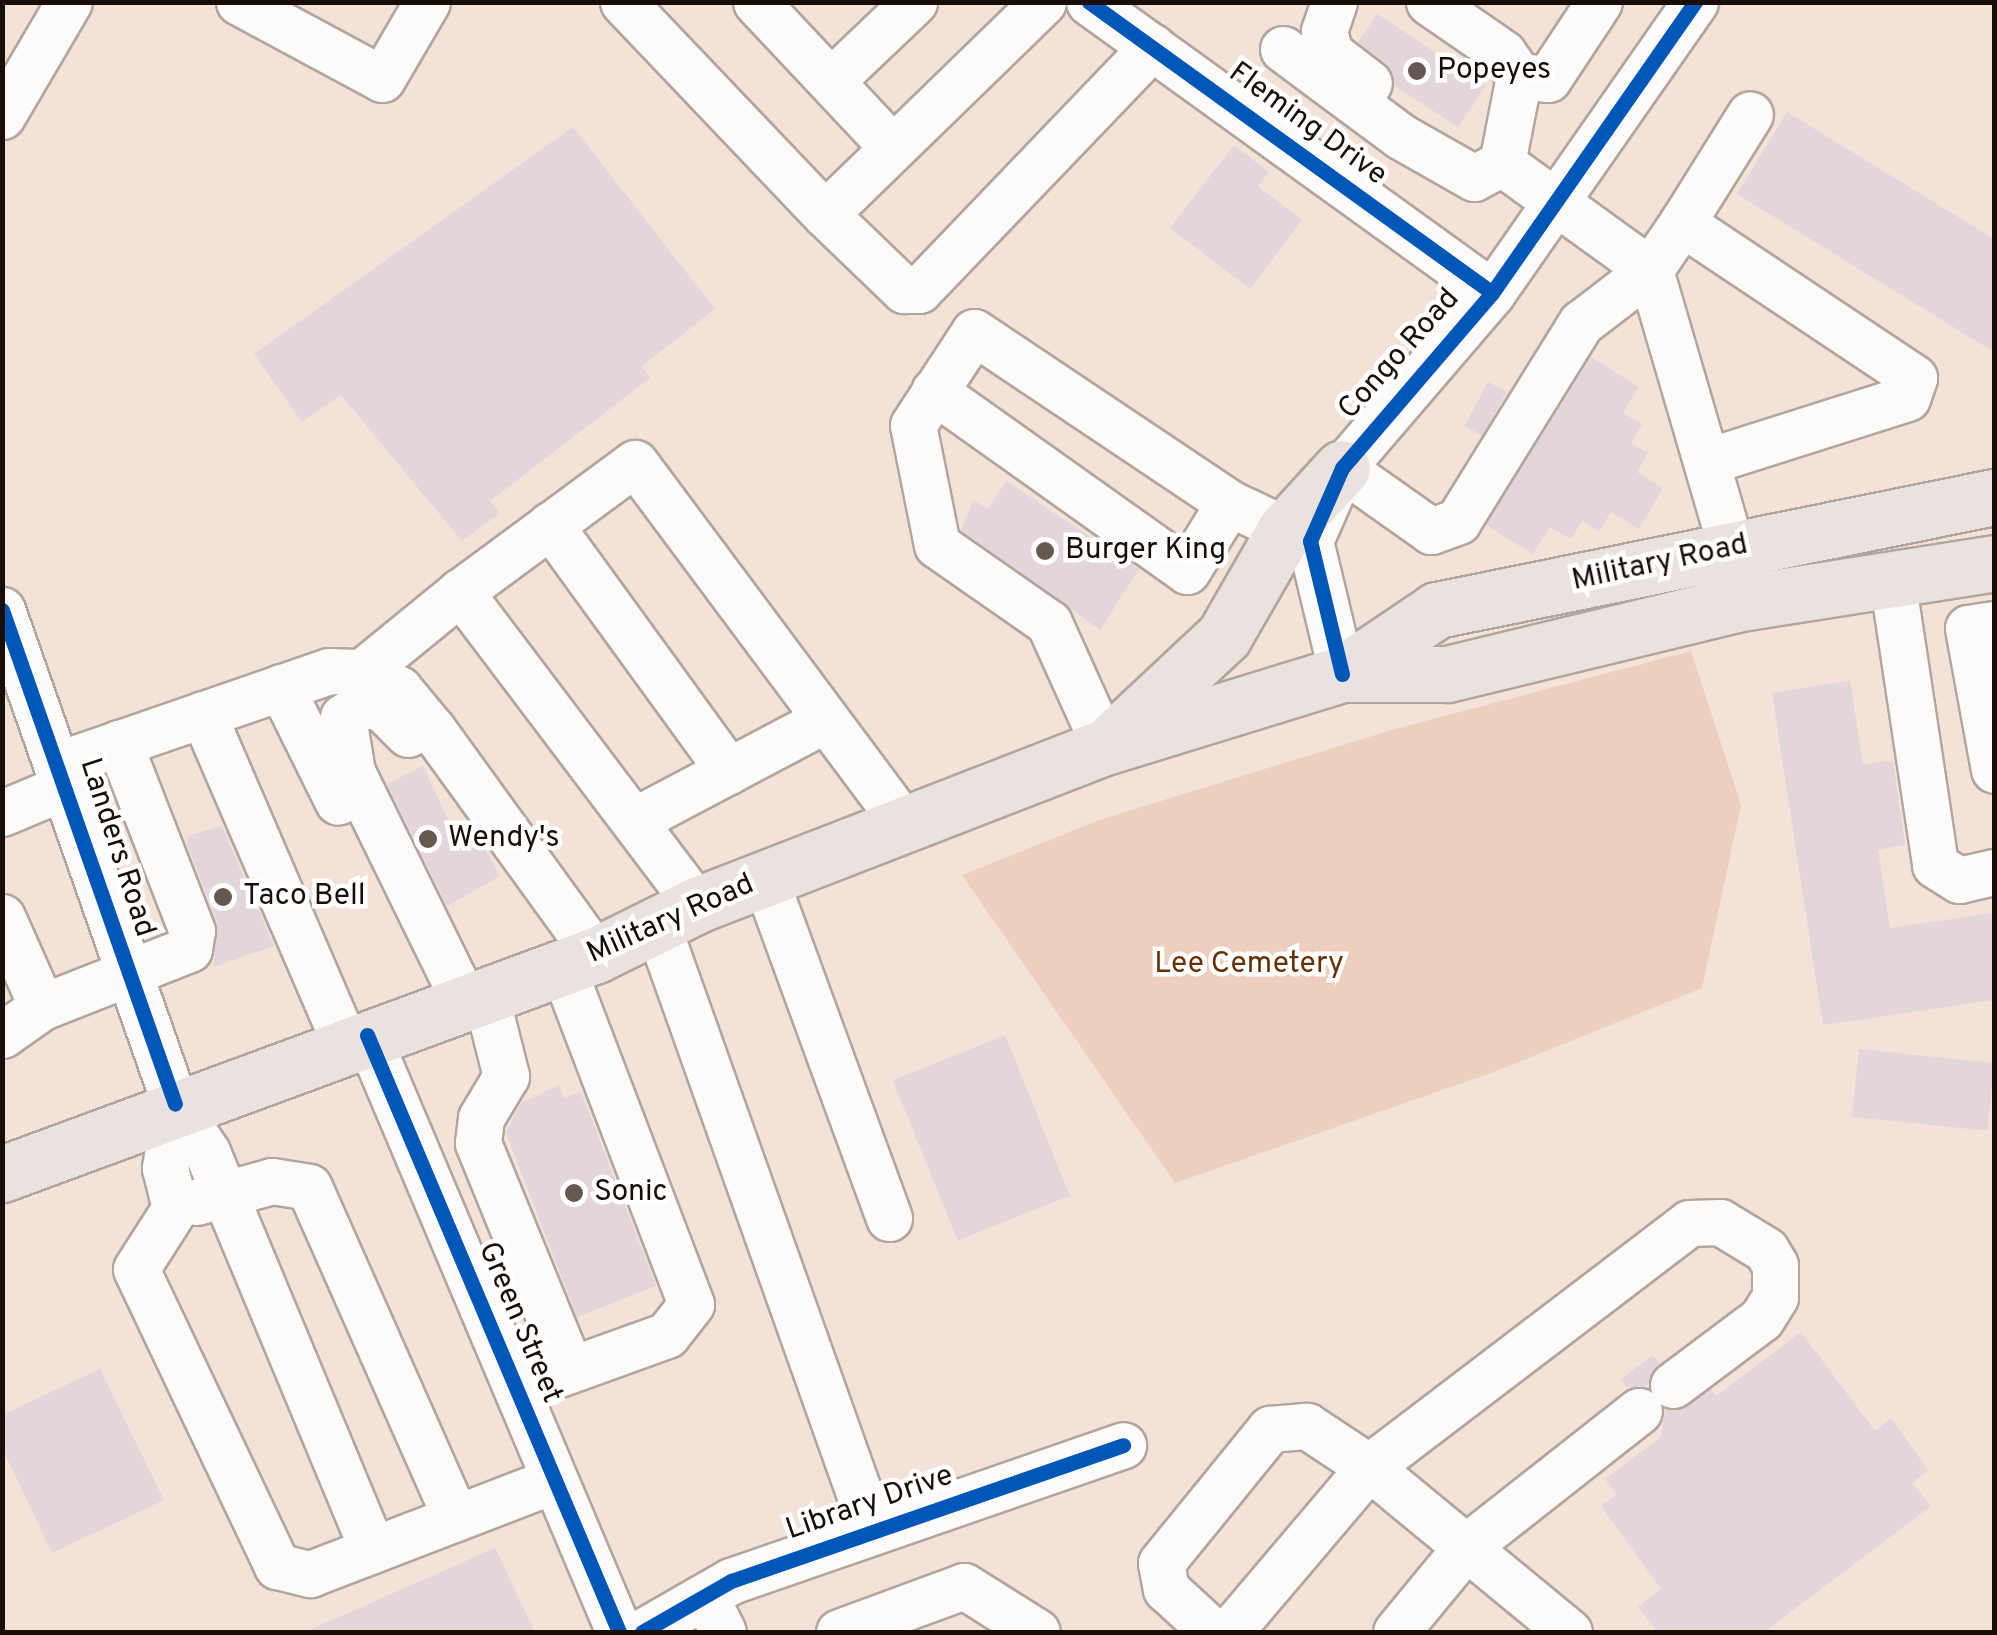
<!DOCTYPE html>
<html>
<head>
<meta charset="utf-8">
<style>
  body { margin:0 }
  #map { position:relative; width:1997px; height:1635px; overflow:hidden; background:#f2e2d8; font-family:Overpass,sans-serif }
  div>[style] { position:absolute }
  .green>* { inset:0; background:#eccfbe }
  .building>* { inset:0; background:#e2d6da; transform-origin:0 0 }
  .roads { filter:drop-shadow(2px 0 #b2a59d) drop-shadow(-2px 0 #b2a59d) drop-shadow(0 2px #b2a59d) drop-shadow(0 -2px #b2a59d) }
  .minor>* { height:45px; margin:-22.5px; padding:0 22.5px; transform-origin:22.5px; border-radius:22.5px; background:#fdfbf9 }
  .major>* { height:55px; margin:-27.5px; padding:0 27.5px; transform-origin:27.5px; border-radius:27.5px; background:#e9e2de }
  .cycleway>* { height:15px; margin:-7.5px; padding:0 7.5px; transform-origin:7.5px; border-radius:7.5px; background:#0057b8 }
  .dots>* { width:28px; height:28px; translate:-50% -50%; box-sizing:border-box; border:5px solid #fff; border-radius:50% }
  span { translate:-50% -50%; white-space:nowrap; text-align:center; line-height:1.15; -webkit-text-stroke:9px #fff; paint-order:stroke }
  .poi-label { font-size:30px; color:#190d07 }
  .left { translate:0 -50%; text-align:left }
  .street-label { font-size:30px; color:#190d07 }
  .park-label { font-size:30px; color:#673005 }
  .frame { position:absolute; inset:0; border:5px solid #190d07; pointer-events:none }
</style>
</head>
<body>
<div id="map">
  <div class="green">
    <div style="clip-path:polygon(1691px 651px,1741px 805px,1702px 988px,1491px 1073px,1175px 1183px,962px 875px,1099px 820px,1395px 729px)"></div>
  </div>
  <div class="building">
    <div style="clip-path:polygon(1377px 14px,1486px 86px,1458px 127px,1395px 86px,1386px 63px,1358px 42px)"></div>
    <div style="clip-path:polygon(1787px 112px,1994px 239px,1994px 352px,1737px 194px)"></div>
    <div style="clip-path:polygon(573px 127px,715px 309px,642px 366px,650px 378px,490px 501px,500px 513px,462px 541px,341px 395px,302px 422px,254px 354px)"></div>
    <div style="clip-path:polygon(1234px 145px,1269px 172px,1258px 186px,1302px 220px,1250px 289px,1170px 228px)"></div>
    <div style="clip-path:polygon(1591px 357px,1639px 387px,1623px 413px,1642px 424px,1631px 443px,1648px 453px,1637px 472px,1663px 488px,1639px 529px,1611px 512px,1599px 532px,1582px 521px,1571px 539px,1550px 527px,1533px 554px,1486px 525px)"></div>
    <div style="left:1488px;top:382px;width:21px;height:50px;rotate:28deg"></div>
    <div style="clip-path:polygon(1006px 481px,1139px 569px,1100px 630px,961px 530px,973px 500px,988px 509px)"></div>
    <div style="clip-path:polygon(1850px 681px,1863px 765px,1893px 760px,1905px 845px,1878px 850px,1890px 928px,1994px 913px,1994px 1000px,1823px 1025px,1772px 693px)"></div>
    <div style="clip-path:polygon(423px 766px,455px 834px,465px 843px,478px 836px,500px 876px,447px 906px,387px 784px)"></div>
    <div style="clip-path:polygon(222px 826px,274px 946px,214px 967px,217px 922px,187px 844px,188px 836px)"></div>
    <div style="left:1005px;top:1035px;width:173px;height:121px;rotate:68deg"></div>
    <div style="left:1859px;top:1049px;width:136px;height:68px;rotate:6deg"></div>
    <div style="clip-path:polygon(559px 1085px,564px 1098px,581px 1092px,656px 1286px,577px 1317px,506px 1133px,521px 1103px)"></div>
    <div style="clip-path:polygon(1801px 1332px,1875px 1431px,1891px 1418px,1928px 1470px,1912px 1483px,1931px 1506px,1764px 1632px,1658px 1632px,1638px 1607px,1661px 1589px,1601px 1506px,1617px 1494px,1605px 1479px,1661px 1437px,1665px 1410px,1688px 1406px,1711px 1389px,1716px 1396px)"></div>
    <div style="clip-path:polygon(1653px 1355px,1659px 1363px,1647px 1386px,1627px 1388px,1621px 1379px)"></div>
    <div style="clip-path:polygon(100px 1369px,164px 1500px,52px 1553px,2px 1448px,2px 1415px)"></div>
    <div style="clip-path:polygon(495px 1548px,535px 1632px,305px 1632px)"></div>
  </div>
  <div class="roads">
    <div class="minor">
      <div style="left:239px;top:2px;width:162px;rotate:28.3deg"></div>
      <div style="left:382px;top:79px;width:89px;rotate:-59.7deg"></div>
      <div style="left:623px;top:2px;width:293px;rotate:46.4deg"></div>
      <div style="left:825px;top:214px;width:304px;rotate:-44.2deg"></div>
      <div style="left:756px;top:2px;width:199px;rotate:46.8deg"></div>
      <div style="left:1089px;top:2px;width:497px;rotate:35.8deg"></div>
      <div style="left:1334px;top:2px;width:31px;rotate:109deg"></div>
      <div style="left:1324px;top:31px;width:23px;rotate:75deg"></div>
      <div style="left:1330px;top:53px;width:49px;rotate:37.6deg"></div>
      <div style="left:1283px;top:49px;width:146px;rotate:36.6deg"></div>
      <div style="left:1400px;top:136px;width:85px;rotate:29.6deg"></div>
      <div style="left:1474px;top:178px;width:32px;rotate:-28deg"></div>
      <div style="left:1502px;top:163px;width:89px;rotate:-78.9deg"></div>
      <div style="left:1519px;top:76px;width:28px;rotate:-125deg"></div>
      <div style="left:1503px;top:53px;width:90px;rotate:-145.4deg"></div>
      <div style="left:1519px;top:76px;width:29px;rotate:6deg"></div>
      <div style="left:1548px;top:79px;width:92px;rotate:-56.5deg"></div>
      <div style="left:831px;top:81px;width:115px;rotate:-43.6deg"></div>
      <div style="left:2px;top:116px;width:132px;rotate:-59.6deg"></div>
      <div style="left:1502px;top:163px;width:183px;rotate:35.9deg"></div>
      <div style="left:1650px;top:270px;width:292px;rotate:73.7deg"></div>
      <div style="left:825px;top:214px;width:110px;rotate:43.9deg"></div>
      <div style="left:904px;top:290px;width:15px"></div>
      <div style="left:919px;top:290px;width:337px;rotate:-46.2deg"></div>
      <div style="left:1682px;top:223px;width:128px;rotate:-58deg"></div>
      <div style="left:934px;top:391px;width:310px;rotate:35.4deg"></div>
      <div style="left:1187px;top:571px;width:80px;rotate:-58.3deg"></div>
      <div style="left:1342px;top:468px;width:109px;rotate:35.3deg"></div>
      <div style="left:1431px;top:531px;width:29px;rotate:-20deg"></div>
      <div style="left:1458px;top:521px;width:233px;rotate:-58.2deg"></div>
      <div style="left:1581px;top:323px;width:87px;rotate:-37.5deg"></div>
      <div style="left:1650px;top:270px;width:57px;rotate:-55.8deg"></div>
      <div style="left:1682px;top:223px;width:279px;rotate:33.7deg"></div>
      <div style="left:1914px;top:378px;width:21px;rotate:109deg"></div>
      <div style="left:1907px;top:398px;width:206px;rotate:162.4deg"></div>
      <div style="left:550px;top:525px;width:304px;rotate:54deg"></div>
      <div style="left:1892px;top:579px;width:289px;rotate:81.4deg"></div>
      <div style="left:1935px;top:865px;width:28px;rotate:32deg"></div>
      <div style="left:1959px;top:880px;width:36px;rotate:-13deg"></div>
      <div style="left:2px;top:610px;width:523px;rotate:70.7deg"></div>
      <div style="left:175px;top:1104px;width:58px;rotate:56.3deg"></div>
      <div style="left:207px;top:1152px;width:431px;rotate:67.4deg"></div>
      <div style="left:1994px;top:624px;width:26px;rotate:171deg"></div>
      <div style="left:1968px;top:628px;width:144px;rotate:79.6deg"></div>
      <div style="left:362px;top:672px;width:127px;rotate:-39.2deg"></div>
      <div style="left:1342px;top:674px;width:137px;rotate:-103.5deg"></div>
      <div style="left:1310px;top:541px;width:80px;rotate:-66.3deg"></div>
      <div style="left:1342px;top:468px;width:230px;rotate:-49.4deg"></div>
      <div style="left:1492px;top:293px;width:355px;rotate:-55.1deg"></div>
      <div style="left:281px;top:687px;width:128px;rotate:63.6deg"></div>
      <div style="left:203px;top:714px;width:359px;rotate:66.7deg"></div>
      <div style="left:408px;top:734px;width:38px;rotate:-135deg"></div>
      <div style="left:381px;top:707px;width:19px;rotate:-174deg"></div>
      <div style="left:362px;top:705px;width:22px;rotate:148deg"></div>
      <div style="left:343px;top:717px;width:56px;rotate:80.7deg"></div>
      <div style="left:352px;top:772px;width:255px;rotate:63.9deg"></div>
      <div style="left:1105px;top:747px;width:136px;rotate:-114.3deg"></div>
      <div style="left:1049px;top:623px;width:136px;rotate:-145.1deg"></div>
      <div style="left:937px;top:545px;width:122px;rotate:-101.3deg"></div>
      <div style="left:913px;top:425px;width:111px;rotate:-56.7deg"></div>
      <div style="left:974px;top:332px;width:307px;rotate:33.8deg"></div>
      <div style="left:1229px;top:503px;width:89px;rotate:25.1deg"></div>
      <div style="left:59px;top:764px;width:286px;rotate:-19deg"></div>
      <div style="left:329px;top:671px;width:33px;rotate:2deg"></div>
      <div style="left:362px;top:672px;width:41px;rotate:24.7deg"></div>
      <div style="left:399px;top:689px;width:53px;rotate:50.3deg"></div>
      <div style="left:433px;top:730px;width:278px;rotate:54.1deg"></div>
      <div style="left:2px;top:813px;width:73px;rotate:-22.7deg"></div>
      <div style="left:635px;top:820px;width:212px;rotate:-27.8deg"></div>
      <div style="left:765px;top:879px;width:361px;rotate:69.9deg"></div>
      <div style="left:697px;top:905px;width:393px;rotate:-127.1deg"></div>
      <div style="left:460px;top:592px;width:217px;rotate:-36.4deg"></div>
      <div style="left:635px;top:463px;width:450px;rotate:53.3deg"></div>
      <div style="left:2px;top:917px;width:98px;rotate:66deg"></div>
      <div style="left:656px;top:922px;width:647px;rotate:70.42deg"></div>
      <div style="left:485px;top:993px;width:86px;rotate:75.8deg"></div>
      <div style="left:506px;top:1076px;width:49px;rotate:120.8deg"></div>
      <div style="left:481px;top:1118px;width:25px;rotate:97deg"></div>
      <div style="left:478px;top:1143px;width:244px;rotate:67.8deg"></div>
      <div style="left:2px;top:1035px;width:49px;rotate:-35deg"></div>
      <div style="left:42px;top:1007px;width:158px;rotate:-21.5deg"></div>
      <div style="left:189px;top:949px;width:18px;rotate:-81deg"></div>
      <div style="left:192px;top:931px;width:202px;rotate:-111.2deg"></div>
      <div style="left:367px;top:1035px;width:648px;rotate:67.11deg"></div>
      <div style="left:175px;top:1104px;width:65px;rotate:98.9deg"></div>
      <div style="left:165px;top:1168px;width:41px;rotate:76deg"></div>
      <div style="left:175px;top:1208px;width:72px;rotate:122.6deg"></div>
      <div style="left:136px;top:1269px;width:329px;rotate:64.6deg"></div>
      <div style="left:277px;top:1566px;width:34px;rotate:14deg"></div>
      <div style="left:310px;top:1574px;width:262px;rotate:-21deg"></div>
      <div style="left:196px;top:1202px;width:79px;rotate:-15.4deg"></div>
      <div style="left:272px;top:1181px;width:37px;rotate:9deg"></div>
      <div style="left:309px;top:1187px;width:362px;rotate:66.1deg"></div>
      <div style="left:517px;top:1389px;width:159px;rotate:-19.8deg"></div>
      <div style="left:667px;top:1335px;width:39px;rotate:-52deg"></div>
      <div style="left:691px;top:1304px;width:362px;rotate:-110.9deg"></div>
      <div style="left:705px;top:1596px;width:40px;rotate:63.4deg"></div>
      <div style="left:642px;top:1632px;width:103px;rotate:-29.8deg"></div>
      <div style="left:731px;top:1581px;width:415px;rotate:-19.1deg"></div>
      <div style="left:839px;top:1632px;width:133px;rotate:-20.2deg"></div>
      <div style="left:964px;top:1586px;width:86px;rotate:32.2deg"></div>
      <div style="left:1213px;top:1632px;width:64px;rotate:-137.5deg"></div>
      <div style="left:1166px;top:1589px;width:26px;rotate:-101deg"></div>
      <div style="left:1161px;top:1563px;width:173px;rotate:-50.9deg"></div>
      <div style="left:1270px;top:1429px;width:37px;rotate:-5deg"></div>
      <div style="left:1307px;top:1426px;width:74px;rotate:33.5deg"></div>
      <div style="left:1369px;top:1467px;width:216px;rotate:130.3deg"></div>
      <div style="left:1396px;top:1632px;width:110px;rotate:-50.5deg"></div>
      <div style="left:1466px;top:1547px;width:220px;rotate:-38.2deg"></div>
      <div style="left:1569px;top:1632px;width:259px;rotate:-140.5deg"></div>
      <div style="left:1369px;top:1467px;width:402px;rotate:-37.3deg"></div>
      <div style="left:1689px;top:1223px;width:31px;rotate:-2deg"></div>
      <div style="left:1720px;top:1222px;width:54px;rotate:31.3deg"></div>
      <div style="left:1766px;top:1250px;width:17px;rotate:59deg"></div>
      <div style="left:1775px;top:1265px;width:32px;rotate:90deg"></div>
      <div style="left:1775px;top:1297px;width:26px;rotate:122deg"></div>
      <div style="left:1761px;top:1319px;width:110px;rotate:143.1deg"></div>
    </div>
    <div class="major">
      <div style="left:1342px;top:674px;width:115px;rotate:-34deg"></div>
      <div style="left:1437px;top:610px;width:568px;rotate:-11.47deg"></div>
      <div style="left:1115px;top:738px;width:149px;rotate:-43.1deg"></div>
      <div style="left:1224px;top:636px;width:122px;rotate:-60.1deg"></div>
      <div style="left:1285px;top:530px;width:84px;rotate:-47.4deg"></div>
      <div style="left:2px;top:1174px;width:633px;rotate:-20.24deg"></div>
      <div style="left:596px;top:955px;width:113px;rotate:-26.3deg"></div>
      <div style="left:697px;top:905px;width:438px;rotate:-21.2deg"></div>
      <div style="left:1105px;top:747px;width:248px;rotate:-17.1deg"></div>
      <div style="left:1342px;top:674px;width:105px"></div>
      <div style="left:1447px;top:674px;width:301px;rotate:-13.6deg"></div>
      <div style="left:1740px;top:603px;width:257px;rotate:-8.9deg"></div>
    </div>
  </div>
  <div class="cycleway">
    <div style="left:1089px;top:2px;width:497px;rotate:35.8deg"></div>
    <div style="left:2px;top:610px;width:523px;rotate:70.7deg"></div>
    <div style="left:1342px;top:674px;width:137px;rotate:-103.5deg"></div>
    <div style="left:1310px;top:541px;width:80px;rotate:-66.3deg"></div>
    <div style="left:1342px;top:468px;width:230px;rotate:-49.4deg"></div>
    <div style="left:1492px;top:293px;width:355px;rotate:-55.1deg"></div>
    <div style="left:367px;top:1035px;width:648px;rotate:67.11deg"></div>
    <div style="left:642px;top:1632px;width:103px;rotate:-29.8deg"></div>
    <div style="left:731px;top:1581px;width:415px;rotate:-19.1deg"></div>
  </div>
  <div class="dots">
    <div style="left:1417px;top:71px;background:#655850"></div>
    <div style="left:1045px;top:551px;background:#655850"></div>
    <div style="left:428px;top:839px;background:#655850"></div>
    <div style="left:223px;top:897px;background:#655850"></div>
    <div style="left:574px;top:1193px;background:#655850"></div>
  </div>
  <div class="poi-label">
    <span class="left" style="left:1437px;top:71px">Popeyes</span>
    <span class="left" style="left:1065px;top:551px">Burger King</span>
    <span class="left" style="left:448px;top:839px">Wendy's</span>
    <span class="left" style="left:243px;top:897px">Taco Bell</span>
    <span class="left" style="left:594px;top:1193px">Sonic</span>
  </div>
  <div class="street-label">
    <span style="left:1307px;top:125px;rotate:36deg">Fleming Drive</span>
    <span style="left:1400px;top:355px;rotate:-48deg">Congo Road</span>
    <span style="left:1660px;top:564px;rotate:-12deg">Military Road</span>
    <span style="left:116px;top:848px;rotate:72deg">Landers Road</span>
    <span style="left:671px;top:920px;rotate:-24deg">Military Road</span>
    <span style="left:519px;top:1323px;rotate:67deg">Green Street</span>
    <span style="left:870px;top:1504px;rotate:-19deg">Library Drive</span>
  </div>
  <div class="park-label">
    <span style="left:1249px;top:965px">Lee Cemetery</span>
  </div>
  <div class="frame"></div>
</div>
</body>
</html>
